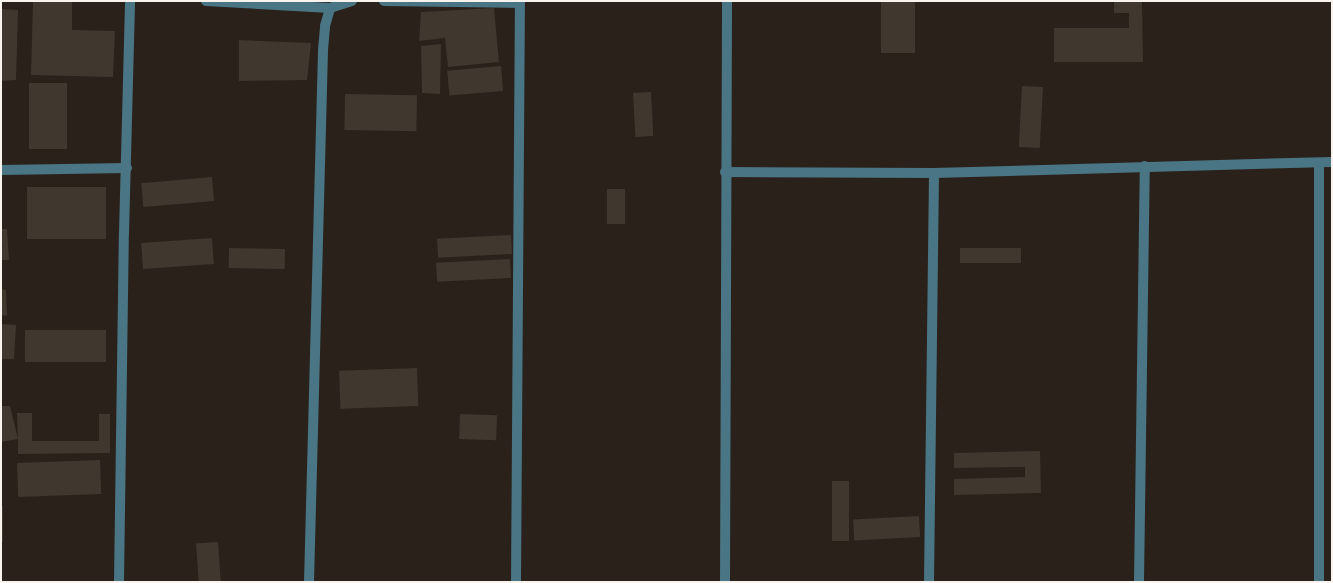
<!DOCTYPE html>
<html>
<head>
<meta charset="utf-8">
<style>
  body { margin:0 }
  #map { position:relative; width:1333px; height:583px; overflow:hidden; background:#2a211a; font-family:"Libre Baskerville",serif }
  div>[style] { position:absolute }
  .building>* { inset:0; background:#40372f; transform-origin:0 0 }
  .street>* { height:10px; margin:-5px; padding:0 5px; transform-origin:5px; border-radius:5px; background:#4a7584 }
  span { translate:-50% -50%; white-space:nowrap; text-align:center; line-height:1.15; -webkit-text-stroke:3px #211811; paint-order:stroke }
  .frame { position:absolute; inset:0; border:2px solid #f9f3ee; pointer-events:none }
</style>
</head>
<body>
<div id="map">
  <div class="building">
    <div style="clip-path:polygon(33px 1px,72px 1px,72px 30px,115px 31px,113px 77px,31px 75px)"></div>
    <div style="left:881px;top:1px;width:34px;height:52px"></div>
    <div style="clip-path:polygon(1114px 1px,1142px 1px,1143px 62px,1054px 62px,1054px 28px,1129px 28px,1129px 13px,1114px 13px)"></div>
    <div style="clip-path:polygon(494px 8px,499px 62px,448px 67px,445px 38px,419px 41px,421px 12px)"></div>
    <div style="clip-path:polygon(1px 9px,18px 10px,16px 80px,1px 81px)"></div>
    <div style="clip-path:polygon(239px 40px,311px 43px,307px 80px,239px 81px)"></div>
    <div style="clip-path:polygon(441px 44px,440px 94px,422px 93px,421px 46px)"></div>
    <div style="left:501px;top:66px;width:25px;height:54px;rotate:85deg"></div>
    <div style="left:29px;top:83px;width:38px;height:66px"></div>
    <div style="left:1022px;top:86px;width:21px;height:61px;rotate:3deg"></div>
    <div style="left:651px;top:92px;width:44px;height:18px;rotate:87deg"></div>
    <div style="left:345px;top:94px;width:72px;height:36px;rotate:1deg"></div>
    <div style="left:212px;top:177px;width:24px;height:71px;rotate:85deg"></div>
    <div style="left:27px;top:187px;width:79px;height:52px"></div>
    <div style="left:607px;top:189px;width:18px;height:35px"></div>
    <div style="clip-path:polygon(1px 229px,7px 229px,9px 260px,1px 260px)"></div>
    <div style="left:511px;top:235px;width:19px;height:74px;rotate:87deg"></div>
    <div style="left:212px;top:238px;width:26px;height:71px;rotate:86deg"></div>
    <div style="left:229px;top:248px;width:56px;height:20px;rotate:1deg"></div>
    <div style="left:1021px;top:248px;width:15px;height:61px;rotate:90deg"></div>
    <div style="left:510px;top:259px;width:19px;height:74px;rotate:87deg"></div>
    <div style="clip-path:polygon(1px 289px,6px 290px,7px 316px,1px 315px)"></div>
    <div style="clip-path:polygon(1px 324px,16px 325px,14px 359px,1px 359px)"></div>
    <div style="left:25px;top:330px;width:81px;height:32px"></div>
    <div style="left:417px;top:368px;width:38px;height:78px;rotate:88deg"></div>
    <div style="clip-path:polygon(1px 406px,10px 406px,18px 439px,17px 413px,32px 413px,32px 441px,99px 441px,99px 414px,110px 414px,110px 453px,18px 454px,18px 439px,1px 442px)"></div>
    <div style="left:460px;top:414px;width:37px;height:25px;rotate:2deg"></div>
    <div style="clip-path:polygon(1040px 451px,1041px 493px,954px 495px,954px 479px,1025px 477px,1025px 467px,954px 468px,954px 453px)"></div>
    <div style="left:100px;top:460px;width:34px;height:83px;rotate:88deg"></div>
    <div style="left:832px;top:481px;width:17px;height:60px"></div>
    <div style="left:3px;top:506px;width:36px;height:2px;rotate:90deg"></div>
    <div style="left:919px;top:516px;width:21px;height:66px;rotate:87deg"></div>
    <div style="left:218px;top:542px;width:40px;height:22px;rotate:86deg"></div>
  </div>
  <div class="street">
    <div style="left:206px;top:1px;width:124px;rotate:3.2deg"></div>
    <div style="left:384px;top:1px;width:136px;rotate:0.8deg"></div>
    <div style="left:1319px;top:163px;width:419px;rotate:90deg"></div>
    <div style="left:1px;top:170px;width:126px;rotate:-0.9deg"></div>
    <div style="left:725px;top:172px;width:209px;rotate:0.3deg"></div>
    <div style="left:934px;top:173px;width:398px;rotate:-1.6deg"></div>
    <div style="left:119px;top:582px;width:349px;rotate:-89.2deg"></div>
    <div style="left:124px;top:233px;width:232px;rotate:-88.5deg"></div>
    <div style="left:309px;top:582px;width:532px;rotate:-88.49deg"></div>
    <div style="left:323px;top:50px;width:24px;rotate:-85deg"></div>
    <div style="left:325px;top:26px;width:19px;rotate:-74deg"></div>
    <div style="left:330px;top:8px;width:23px;rotate:-18deg"></div>
    <div style="left:516px;top:582px;width:581px;rotate:-89.61deg"></div>
    <div style="left:725px;top:582px;width:581px;rotate:-89.8deg"></div>
    <div style="left:929px;top:582px;width:409px;rotate:-89.3deg"></div>
    <div style="left:1139px;top:582px;width:416px;rotate:-89.2deg"></div>
  </div>
  <div class="frame"></div>
</div>
</body>
</html>
